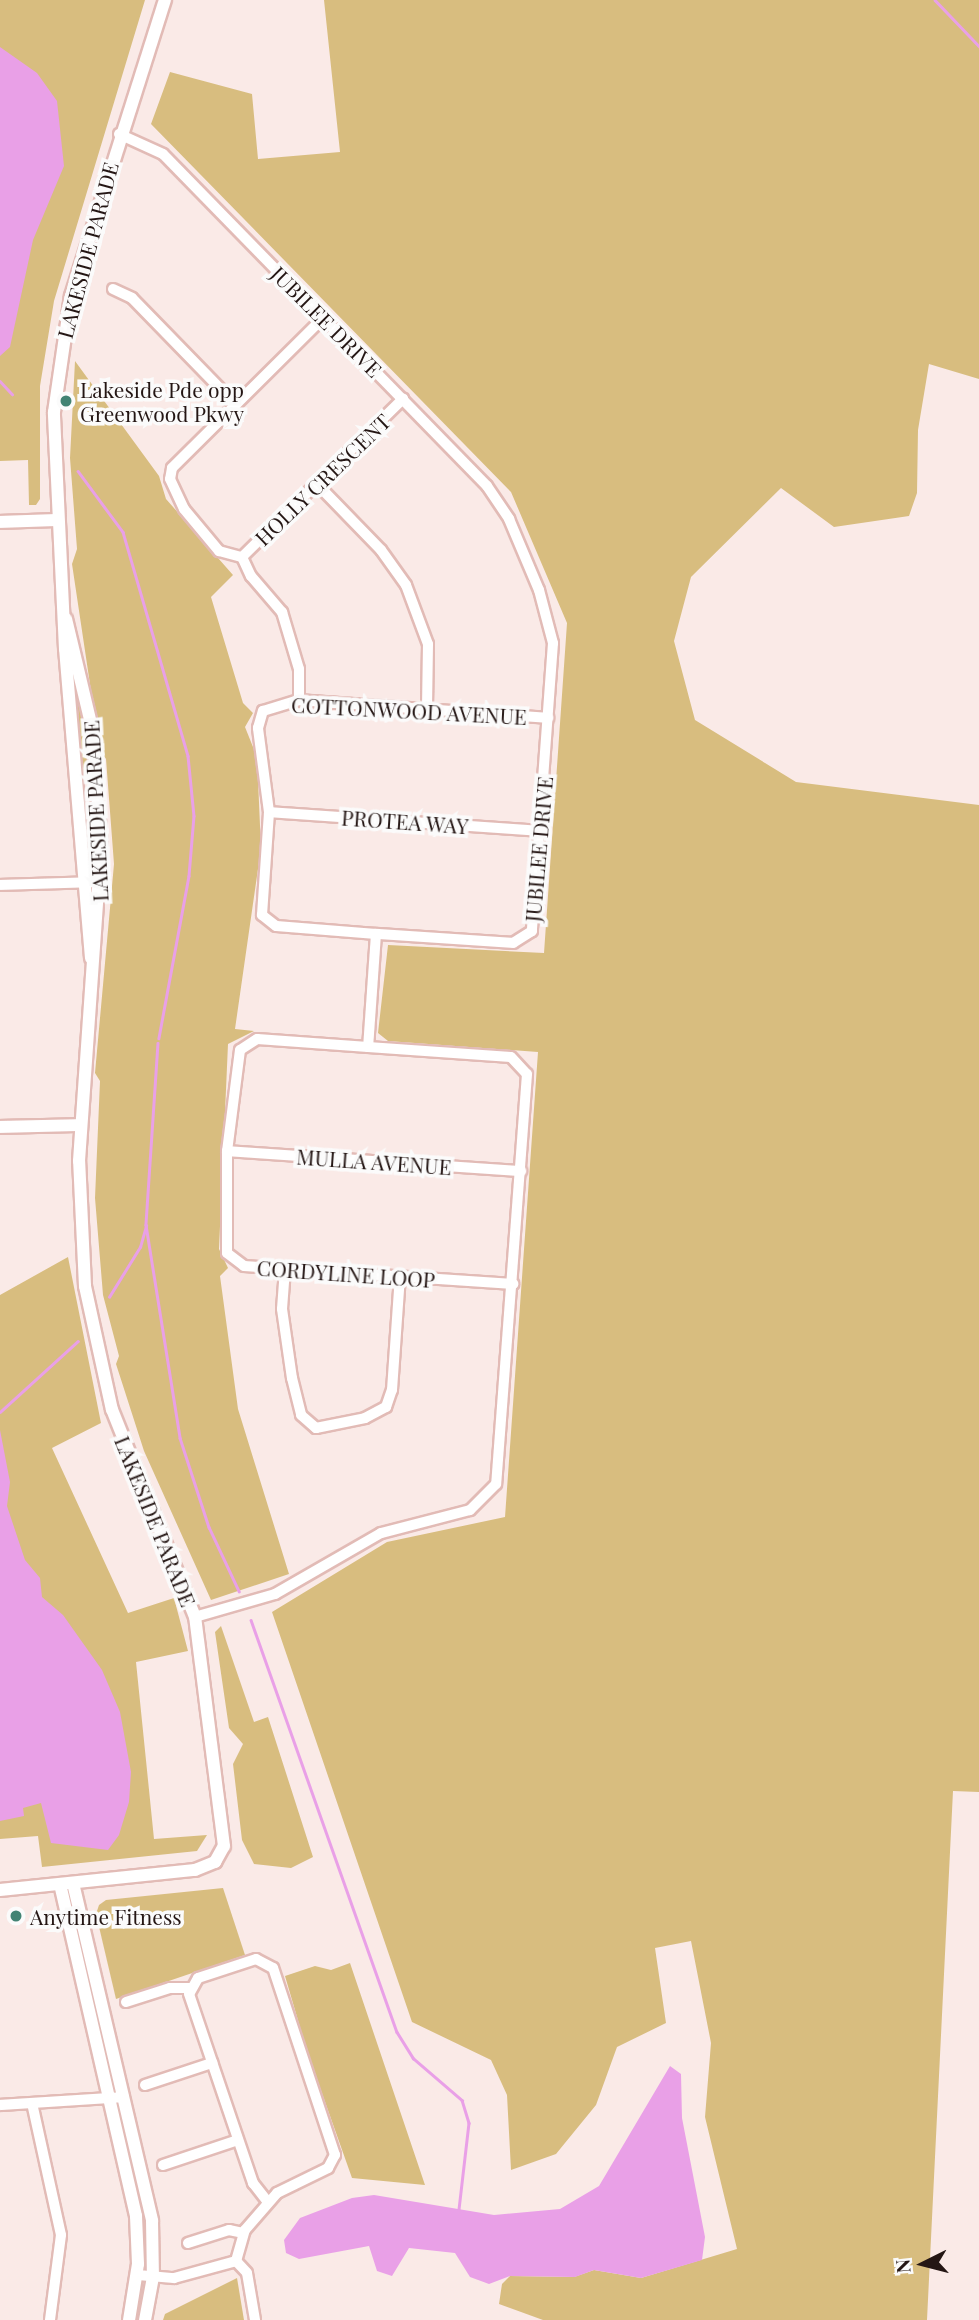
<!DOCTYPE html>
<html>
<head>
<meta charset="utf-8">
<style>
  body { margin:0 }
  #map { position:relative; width:979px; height:2320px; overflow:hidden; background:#faeae7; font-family:"Playfair Display",serif }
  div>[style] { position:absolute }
  .green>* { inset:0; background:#d8bd7f }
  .water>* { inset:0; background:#e9a0e7 }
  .stream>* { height:2.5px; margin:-1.25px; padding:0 1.25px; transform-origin:1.25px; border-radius:1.25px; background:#e9a0e7 }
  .roads { filter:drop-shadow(2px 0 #e2bbb6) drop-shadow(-2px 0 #e2bbb6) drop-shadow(0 2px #e2bbb6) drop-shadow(0 -2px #e2bbb6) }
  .minor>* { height:10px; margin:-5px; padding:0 5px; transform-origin:5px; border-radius:5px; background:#fff }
  .tertiary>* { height:12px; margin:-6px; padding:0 6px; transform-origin:6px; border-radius:6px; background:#fff }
  .dots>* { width:19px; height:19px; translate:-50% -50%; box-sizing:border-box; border:4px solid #fbfbfb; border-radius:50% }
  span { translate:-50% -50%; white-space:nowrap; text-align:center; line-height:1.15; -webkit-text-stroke:7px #fbfbfb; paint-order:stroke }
  .street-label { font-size:21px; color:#241614 }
  .poi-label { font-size:21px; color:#241614 }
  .left { translate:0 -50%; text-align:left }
  .north { position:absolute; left:888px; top:2229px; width:70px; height:70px; -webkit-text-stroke:5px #fbfbfb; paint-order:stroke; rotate:264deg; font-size:19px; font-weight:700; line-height:28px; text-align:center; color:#241614 }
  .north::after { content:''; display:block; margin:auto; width:24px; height:32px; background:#241614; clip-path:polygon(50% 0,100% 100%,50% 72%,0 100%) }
</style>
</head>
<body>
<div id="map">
  <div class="green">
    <div style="clip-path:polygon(0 0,145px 0,54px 301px,40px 386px,40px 499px,36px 505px,29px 505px,28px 460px,0 461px)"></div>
    <div style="clip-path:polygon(324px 0,979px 0,979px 379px,929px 364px,918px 430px,917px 493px,909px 516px,834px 527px,781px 488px,691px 577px,674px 641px,695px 720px,796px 782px,979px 805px,979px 1792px,953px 1791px,927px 2320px,543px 2320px,499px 2304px,502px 2284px,510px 2276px,574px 2277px,594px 2270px,641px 2278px,737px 2249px,705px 2117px,711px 2043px,691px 1941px,655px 1948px,666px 2023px,617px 2047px,596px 2105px,556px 2154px,511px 2170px,507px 2095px,491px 2060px,412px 2022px,272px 1612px,387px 1542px,505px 1517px,538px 1052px,388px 1041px,378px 1033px,388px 945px,544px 953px,567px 623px,511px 492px,151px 124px,170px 72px,252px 94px,258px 159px,340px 152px)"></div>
    <div style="clip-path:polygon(75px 361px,159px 476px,166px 499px,233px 575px,211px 597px,243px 703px,253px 713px,245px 727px,257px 757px,261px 848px,235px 1029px,254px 1031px,228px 1044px,219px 1249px,228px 1268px,220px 1276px,238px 1409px,289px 1574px,211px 1600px,144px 1451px,116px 1364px,119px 1356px,103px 1295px,95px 1198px,100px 1081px,95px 1073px,114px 864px,106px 759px,100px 751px,72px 564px,77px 549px,70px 458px)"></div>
    <div style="clip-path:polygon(70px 655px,86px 726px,91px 776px,80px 777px)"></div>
    <div style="clip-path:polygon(68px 1257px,101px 1423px,52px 1448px,128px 1613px,174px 1598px,188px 1651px,136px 1662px,154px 1839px,207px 1835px,197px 1851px,42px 1867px,38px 1836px,0 1839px,0 1295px)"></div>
    <div style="clip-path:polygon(221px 1626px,254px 1722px,268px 1717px,313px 1857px,291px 1868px,254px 1864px,242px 1840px,233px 1764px,243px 1744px,229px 1728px,215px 1632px)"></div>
    <div style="clip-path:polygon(223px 1888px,245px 1955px,116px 1999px,96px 1914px,99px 1905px,106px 1900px)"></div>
    <div style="clip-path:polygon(350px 1963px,425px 2185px,352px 2178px,307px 2051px,285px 1976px,315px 1966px,331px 1970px)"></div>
    <div style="clip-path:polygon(237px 2278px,244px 2320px,163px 2320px,165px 2314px)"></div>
  </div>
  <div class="water">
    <div style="clip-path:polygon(0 47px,37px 73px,57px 101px,64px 166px,33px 240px,10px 347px,0 356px)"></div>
    <div style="clip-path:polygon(0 1430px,10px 1482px,7px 1506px,25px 1560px,40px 1578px,42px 1597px,63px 1615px,102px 1670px,120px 1712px,131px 1772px,129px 1802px,119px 1835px,108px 1850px,51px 1843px,41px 1803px,23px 1808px,24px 1816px,0 1821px)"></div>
    <div style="clip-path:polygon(670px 2066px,681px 2074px,682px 2118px,705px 2237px,702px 2260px,641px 2278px,594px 2270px,575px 2277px,510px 2276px,489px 2284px,470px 2277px,455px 2253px,409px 2248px,392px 2276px,377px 2271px,369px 2246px,299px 2259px,286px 2253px,284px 2240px,300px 2218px,352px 2198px,374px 2195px,494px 2215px,560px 2209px,599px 2186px)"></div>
  </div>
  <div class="stream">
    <div style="left:935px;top:0;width:64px;rotate:46.3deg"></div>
    <div style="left:0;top:381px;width:18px;rotate:47deg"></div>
    <div style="left:78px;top:471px;width:76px;rotate:53.6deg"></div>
    <div style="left:123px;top:532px;width:233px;rotate:73.8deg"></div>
    <div style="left:188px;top:756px;width:60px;rotate:84.3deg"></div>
    <div style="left:194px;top:816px;width:60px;rotate:94.8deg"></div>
    <div style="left:189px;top:876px;width:165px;rotate:100.5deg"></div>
    <div style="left:158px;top:1043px;width:182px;rotate:93.8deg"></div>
    <div style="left:146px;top:1225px;width:216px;rotate:80.9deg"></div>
    <div style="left:180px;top:1438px;width:94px;rotate:72deg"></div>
    <div style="left:209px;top:1527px;width:71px;rotate:64.9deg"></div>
    <div style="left:109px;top:1297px;width:59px;rotate:-58.2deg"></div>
    <div style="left:140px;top:1247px;width:22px;rotate:-74deg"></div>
    <div style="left:0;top:1412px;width:105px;rotate:-42.3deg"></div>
    <div style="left:251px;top:1620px;width:437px;rotate:70.5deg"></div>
    <div style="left:397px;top:2032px;width:31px;rotate:58deg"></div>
    <div style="left:413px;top:2058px;width:65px;rotate:40.6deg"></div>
    <div style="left:462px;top:2100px;width:24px;rotate:73deg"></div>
    <div style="left:469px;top:2123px;width:88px;rotate:96.6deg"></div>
  </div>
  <div class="roads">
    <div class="minor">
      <div style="left:119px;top:134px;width:48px;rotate:24.4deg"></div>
      <div style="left:163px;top:154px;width:464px;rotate:45.7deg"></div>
      <div style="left:487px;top:486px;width:40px;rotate:56deg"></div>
      <div style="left:509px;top:519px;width:77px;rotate:67.1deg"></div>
      <div style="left:539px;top:590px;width:55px;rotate:75.2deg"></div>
      <div style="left:553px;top:643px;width:289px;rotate:94.2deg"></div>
      <div style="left:532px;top:931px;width:22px;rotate:148deg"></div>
      <div style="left:513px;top:943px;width:137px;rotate:-176.2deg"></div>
      <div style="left:376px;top:934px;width:113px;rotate:94deg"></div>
      <div style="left:368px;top:1047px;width:143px;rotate:4deg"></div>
      <div style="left:511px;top:1057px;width:23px;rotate:47deg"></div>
      <div style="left:527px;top:1074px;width:411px;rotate:94.3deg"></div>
      <div style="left:496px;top:1484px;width:37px;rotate:135deg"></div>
      <div style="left:470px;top:1510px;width:92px;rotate:165.5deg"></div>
      <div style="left:381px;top:1533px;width:122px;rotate:150.1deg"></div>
      <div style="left:275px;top:1594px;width:83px;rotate:164deg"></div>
      <div style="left:113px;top:289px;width:21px;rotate:25deg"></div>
      <div style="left:132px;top:298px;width:148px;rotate:45.8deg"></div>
      <div style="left:323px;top:318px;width:213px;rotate:135.2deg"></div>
      <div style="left:172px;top:468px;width:11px;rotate:100deg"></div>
      <div style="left:170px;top:479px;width:33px;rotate:65deg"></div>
      <div style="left:184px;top:509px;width:55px;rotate:50.2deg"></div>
      <div style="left:219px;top:551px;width:24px;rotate:15deg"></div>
      <div style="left:242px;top:557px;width:226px;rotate:-44.5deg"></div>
      <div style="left:317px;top:484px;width:92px;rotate:45.9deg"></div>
      <div style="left:381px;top:550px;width:43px;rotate:54.5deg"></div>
      <div style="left:406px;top:585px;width:63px;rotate:69.6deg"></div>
      <div style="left:428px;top:644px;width:65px;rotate:90.9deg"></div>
      <div style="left:242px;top:557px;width:21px;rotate:65deg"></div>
      <div style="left:251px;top:576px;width:48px;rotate:49.3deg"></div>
      <div style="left:282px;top:612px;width:59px;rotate:73.4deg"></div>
      <div style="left:299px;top:669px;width:31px;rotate:90deg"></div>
      <div style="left:269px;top:812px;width:272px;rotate:4deg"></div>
      <div style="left:0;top:885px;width:101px;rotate:-1.7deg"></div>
      <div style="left:376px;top:934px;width:100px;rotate:-175.4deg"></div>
      <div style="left:276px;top:926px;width:18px;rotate:-142deg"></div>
      <div style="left:262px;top:915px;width:103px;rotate:-86.1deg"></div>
      <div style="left:269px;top:812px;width:85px;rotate:-97.5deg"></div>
      <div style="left:258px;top:728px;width:18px;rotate:-74deg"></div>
      <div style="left:263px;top:711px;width:38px;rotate:-17deg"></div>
      <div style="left:299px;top:700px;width:250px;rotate:4.1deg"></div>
      <div style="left:368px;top:1047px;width:111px;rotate:-175.9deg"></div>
      <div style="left:257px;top:1039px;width:20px;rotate:147deg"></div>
      <div style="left:240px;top:1050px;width:102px;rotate:97.3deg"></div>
      <div style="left:227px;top:1151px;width:102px;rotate:90deg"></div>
      <div style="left:227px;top:1253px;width:21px;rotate:37deg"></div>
      <div style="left:244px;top:1266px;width:270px;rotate:3.8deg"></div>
      <div style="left:227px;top:1151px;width:295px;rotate:3.9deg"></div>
      <div style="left:285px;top:1269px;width:40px;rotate:94.3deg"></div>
      <div style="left:282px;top:1309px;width:70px;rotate:81.8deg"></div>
      <div style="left:292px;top:1378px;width:38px;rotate:76deg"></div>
      <div style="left:301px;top:1415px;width:20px;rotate:41deg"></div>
      <div style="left:316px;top:1428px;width:50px;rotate:-11.5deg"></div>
      <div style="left:365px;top:1418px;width:24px;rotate:-28deg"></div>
      <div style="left:386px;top:1407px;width:18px;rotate:-71deg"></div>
      <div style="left:392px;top:1390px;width:113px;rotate:-86deg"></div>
      <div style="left:126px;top:2002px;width:46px;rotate:-17.7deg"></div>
      <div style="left:170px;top:1988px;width:20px"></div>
      <div style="left:145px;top:2085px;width:71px;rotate:-18.2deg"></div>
      <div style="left:32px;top:2103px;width:135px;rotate:77.6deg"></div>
      <div style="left:61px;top:2235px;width:86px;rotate:97.4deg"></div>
      <div style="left:0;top:2105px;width:124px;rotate:-3.7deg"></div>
      <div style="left:163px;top:2165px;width:79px;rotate:-18.4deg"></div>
      <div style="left:188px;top:2243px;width:43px;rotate:-17.6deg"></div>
      <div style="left:229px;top:2230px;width:14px;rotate:12deg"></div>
      <div style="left:236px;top:2261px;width:32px;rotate:-74deg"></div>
      <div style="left:245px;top:2230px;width:49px;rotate:-49.1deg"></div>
      <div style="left:277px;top:2193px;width:57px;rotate:-26.1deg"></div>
      <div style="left:328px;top:2168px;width:15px;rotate:-62deg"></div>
      <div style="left:335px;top:2155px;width:197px;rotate:-108.3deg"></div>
      <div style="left:273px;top:1968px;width:19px;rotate:-152deg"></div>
      <div style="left:256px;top:1959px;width:61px;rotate:161.9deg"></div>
      <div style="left:198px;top:1978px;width:18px;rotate:119deg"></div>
      <div style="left:189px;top:1994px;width:200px;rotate:71.3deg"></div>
      <div style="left:253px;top:2183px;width:24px;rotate:52deg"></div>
      <div style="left:138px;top:2275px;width:36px;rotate:5deg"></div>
      <div style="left:174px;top:2278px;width:64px;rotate:-15.3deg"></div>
      <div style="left:236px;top:2261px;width:16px;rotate:47deg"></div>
      <div style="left:247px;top:2273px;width:48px;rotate:80.3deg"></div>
    </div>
    <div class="tertiary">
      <div style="left:0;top:522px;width:58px;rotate:-2deg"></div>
      <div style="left:91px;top:958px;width:310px;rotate:-94.8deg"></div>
      <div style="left:65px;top:649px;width:237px;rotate:-92.7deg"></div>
      <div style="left:54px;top:412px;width:117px;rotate:-81.7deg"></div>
      <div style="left:71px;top:296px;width:311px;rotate:-72.4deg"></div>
      <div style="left:0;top:1127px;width:81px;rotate:-1.4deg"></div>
      <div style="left:73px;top:1883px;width:347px;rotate:76.8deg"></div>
      <div style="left:152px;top:2221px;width:56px;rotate:89deg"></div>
      <div style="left:153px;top:2277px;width:44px;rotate:100.5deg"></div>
      <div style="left:60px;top:1884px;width:341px;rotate:77.1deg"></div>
      <div style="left:136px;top:2216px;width:48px;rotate:87.6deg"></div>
      <div style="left:138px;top:2264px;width:57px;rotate:99.1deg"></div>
      <div style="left:0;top:1890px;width:196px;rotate:-5.9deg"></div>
      <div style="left:195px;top:1870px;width:22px;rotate:-22deg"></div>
      <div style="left:215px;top:1862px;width:18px;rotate:-61deg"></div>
      <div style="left:224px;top:1846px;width:231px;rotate:-97.2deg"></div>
      <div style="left:195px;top:1617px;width:223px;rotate:-111.8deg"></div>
      <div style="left:112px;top:1410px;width:127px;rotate:-102.3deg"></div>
      <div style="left:85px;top:1286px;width:125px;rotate:-92.7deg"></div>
      <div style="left:79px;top:1161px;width:315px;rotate:-86deg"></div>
      <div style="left:101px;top:847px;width:115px;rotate:-94deg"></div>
      <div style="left:93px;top:732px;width:116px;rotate:-103.4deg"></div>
    </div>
  </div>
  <div class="dots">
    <div style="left:66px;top:401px;background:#428373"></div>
    <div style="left:16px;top:1916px;background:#428373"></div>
  </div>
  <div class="street-label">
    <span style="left:87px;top:250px;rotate:-75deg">LAKESIDE PARADE</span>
    <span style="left:327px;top:321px;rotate:45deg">JUBILEE DRIVE</span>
    <span style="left:322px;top:479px;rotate:-44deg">HOLLY CRESCENT</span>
    <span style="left:409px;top:710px;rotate:3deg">COTTONWOOD AVENUE</span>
    <span style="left:95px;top:811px;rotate:-93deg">LAKESIDE PARADE</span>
    <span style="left:405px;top:821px;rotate:4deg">PROTEA WAY</span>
    <span style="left:538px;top:849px;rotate:-85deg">JUBILEE DRIVE</span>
    <span style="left:374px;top:1161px;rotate:4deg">MULLA AVENUE</span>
    <span style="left:346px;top:1273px;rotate:4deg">CORDYLINE LOOP</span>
    <span style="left:156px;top:1521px;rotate:68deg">LAKESIDE PARADE</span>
  </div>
  <div class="poi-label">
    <span class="left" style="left:80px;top:401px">Lakeside Pde opp<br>Greenwood Pkwy</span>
    <span class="left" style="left:30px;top:1916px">Anytime Fitness</span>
  </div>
  <div class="north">N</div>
</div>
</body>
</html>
